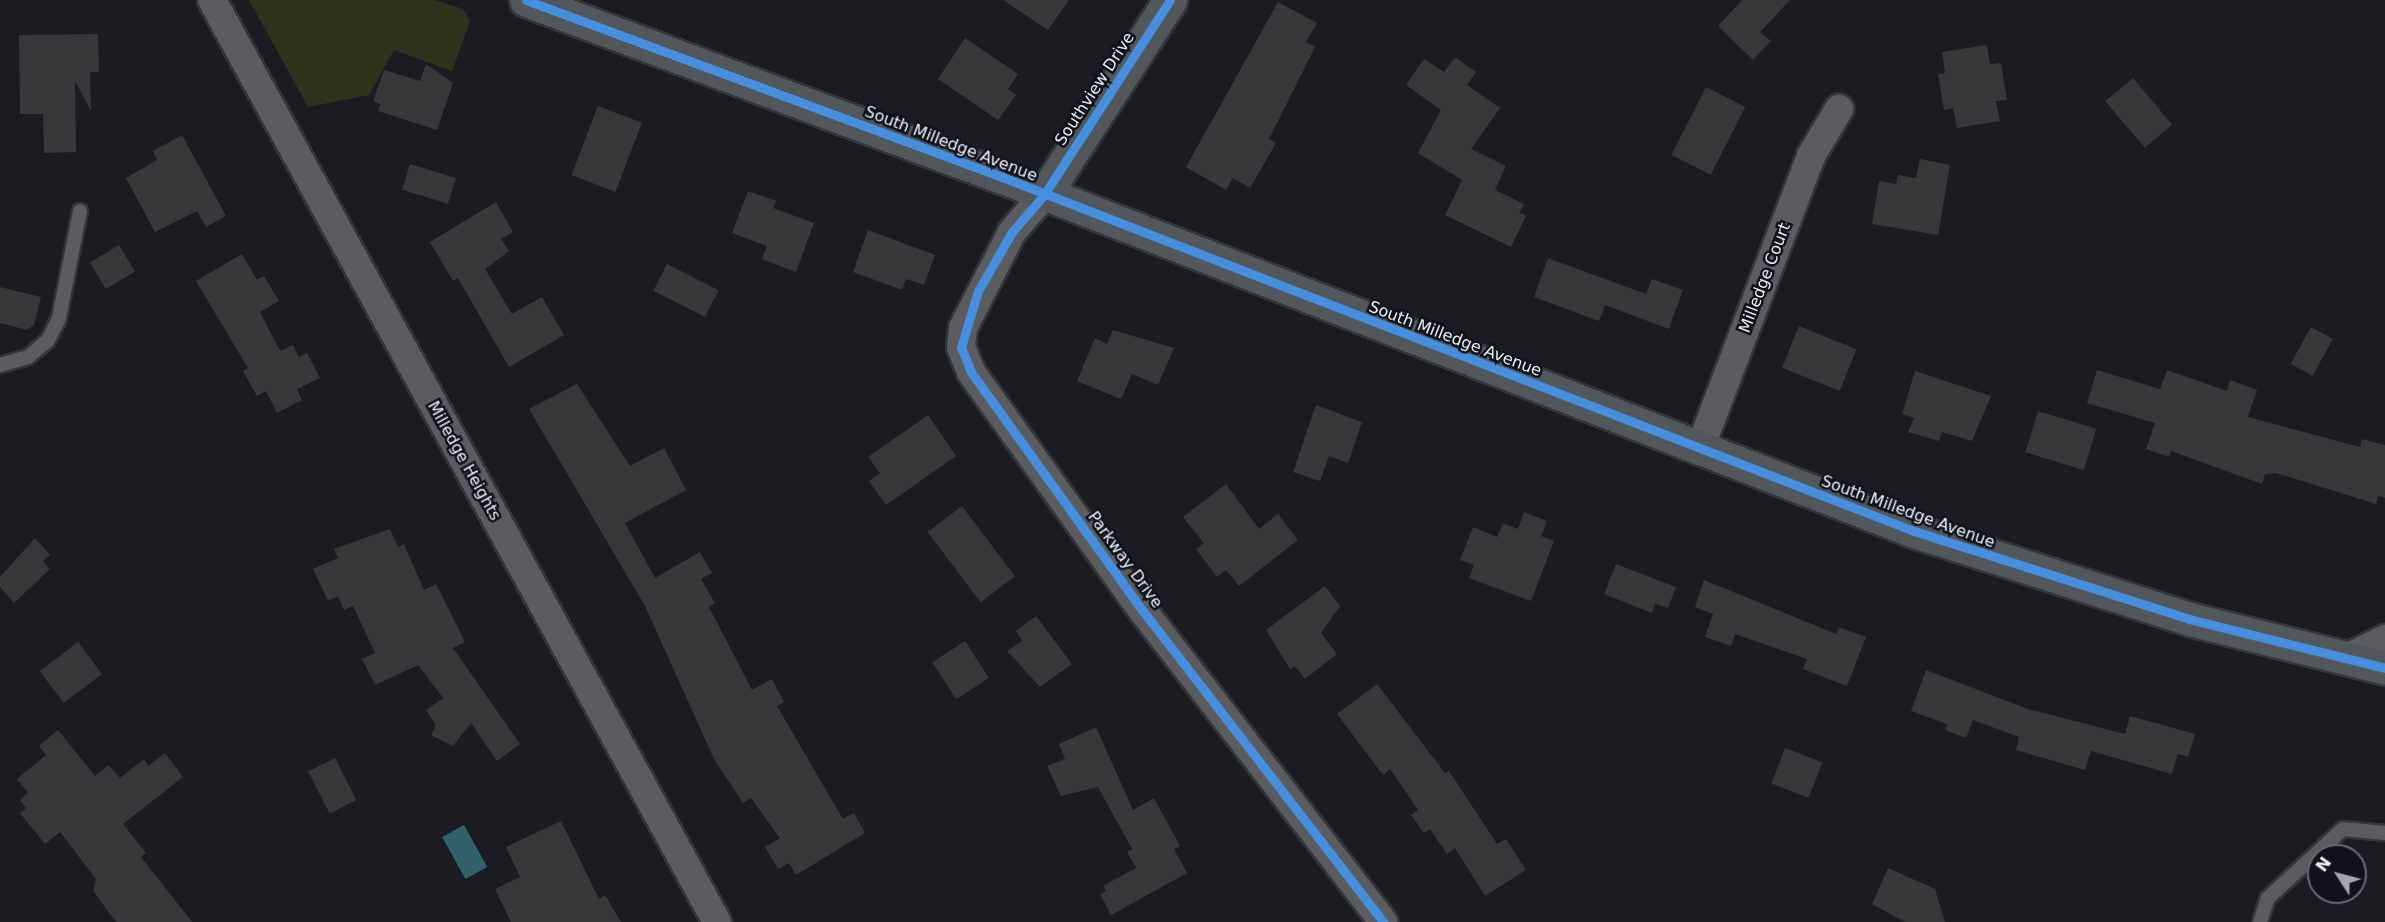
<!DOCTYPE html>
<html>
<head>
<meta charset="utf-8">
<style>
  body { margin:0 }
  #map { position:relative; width:2385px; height:922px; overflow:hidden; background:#1a1c22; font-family:"DejaVu Sans",sans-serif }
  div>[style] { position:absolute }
  .green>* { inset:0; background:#2a351c }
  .water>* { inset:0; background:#316269; transform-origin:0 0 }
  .building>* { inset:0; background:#38383a; transform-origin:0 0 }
  .roads { filter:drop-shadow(2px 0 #343539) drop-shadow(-2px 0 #343539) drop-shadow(0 2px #343539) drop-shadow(0 -2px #343539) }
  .lane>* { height:14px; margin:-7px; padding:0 7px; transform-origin:7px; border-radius:7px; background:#5b5c60 }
  .street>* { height:28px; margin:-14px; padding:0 14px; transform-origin:14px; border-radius:14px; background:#5b5c60 }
  .secondary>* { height:33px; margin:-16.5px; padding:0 16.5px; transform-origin:16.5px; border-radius:16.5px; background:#51575a }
  .cycleway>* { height:9px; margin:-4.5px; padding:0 4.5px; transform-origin:4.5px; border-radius:4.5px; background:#468fdf }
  span { translate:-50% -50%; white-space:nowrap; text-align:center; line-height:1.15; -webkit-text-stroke:5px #0e121b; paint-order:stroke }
  .street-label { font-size:16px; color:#eef1f8 }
  .north { position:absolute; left:2307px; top:844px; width:60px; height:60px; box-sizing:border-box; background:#0e121b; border:2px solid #686b73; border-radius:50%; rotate:306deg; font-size:16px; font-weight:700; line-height:24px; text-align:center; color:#eef1f8 }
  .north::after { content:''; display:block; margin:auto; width:21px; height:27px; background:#a4a6ad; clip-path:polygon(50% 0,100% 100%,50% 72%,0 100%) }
</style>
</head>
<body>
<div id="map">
  <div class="green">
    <div style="clip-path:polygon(249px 0,435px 0,463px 9px,470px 21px,452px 71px,394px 50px,369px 95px,308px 107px)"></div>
  </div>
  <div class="water">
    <div style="left:464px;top:825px;width:48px;height:25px;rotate:61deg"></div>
  </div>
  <div class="building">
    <div style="clip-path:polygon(1003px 0,1069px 0,1048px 30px)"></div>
    <div style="clip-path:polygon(1742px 0,1790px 0,1760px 32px,1771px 41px,1753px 60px,1718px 26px)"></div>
    <div style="clip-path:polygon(1278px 2px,1317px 23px,1306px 42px,1315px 47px,1269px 139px,1276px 143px,1250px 188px,1233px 178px,1226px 190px,1186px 167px)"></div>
    <div style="clip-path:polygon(98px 34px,99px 72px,90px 72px,91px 111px,75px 81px,76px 152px,44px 153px,43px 114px,20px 114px,19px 35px)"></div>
    <div style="clip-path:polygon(965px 38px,1018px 74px,1008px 89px,1016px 95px,998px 120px,938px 79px)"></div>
    <div style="clip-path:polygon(1987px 45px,1990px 64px,2001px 63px,2007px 100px,1996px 101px,2000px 121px,1957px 128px,1953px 108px,1944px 110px,1938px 74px,1945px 73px,1942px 52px)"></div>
    <div style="clip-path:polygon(1455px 57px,1476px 72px,1467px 85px,1500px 108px,1471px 149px,1506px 166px,1495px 190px,1524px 204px,1519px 213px,1526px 216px,1511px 247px,1445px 215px,1462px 180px,1418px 153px,1441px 110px,1406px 85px,1424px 59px,1444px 72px)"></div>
    <div style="clip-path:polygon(426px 64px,453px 83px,437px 130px,378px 111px,380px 104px,373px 101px,384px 70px,420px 81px)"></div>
    <div style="left:2133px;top:78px;width:61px;height:36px;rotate:50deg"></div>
    <div style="left:1706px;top:87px;width:44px;height:76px;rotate:27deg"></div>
    <div style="left:598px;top:106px;width:47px;height:74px;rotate:21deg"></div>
    <div style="clip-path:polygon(182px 135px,226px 216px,206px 227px,197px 211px,155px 232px,126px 178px,157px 160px,153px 151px)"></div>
    <div style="clip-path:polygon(1920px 159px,1950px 165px,1938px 235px,1872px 224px,1879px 181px,1896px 184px,1898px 175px,1916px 178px)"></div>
    <div style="left:410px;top:164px;width:48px;height:27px;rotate:17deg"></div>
    <div style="clip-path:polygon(748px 191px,776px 201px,773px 208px,814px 223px,796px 272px,762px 259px,767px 246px,732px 233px)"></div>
    <div style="clip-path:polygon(496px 202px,513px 232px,501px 239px,509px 251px,485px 269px,512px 314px,542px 297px,564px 335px,509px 367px,458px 278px,453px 281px,430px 242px)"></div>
    <div style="clip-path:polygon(868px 230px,935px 255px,924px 285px,906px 279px,902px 290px,853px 272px)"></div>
    <div style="left:119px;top:245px;width:31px;height:34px;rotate:59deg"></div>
    <div style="clip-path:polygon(242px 254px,257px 280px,264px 276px,279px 301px,260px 312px,280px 351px,293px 345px,299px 357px,307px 353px,320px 378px,297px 389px,302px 400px,277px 413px,266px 391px,257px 396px,243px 371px,248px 368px,196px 281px)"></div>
    <div style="clip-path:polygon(1548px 258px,1646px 294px,1652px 279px,1683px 290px,1669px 329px,1605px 305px,1599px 321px,1534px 297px)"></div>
    <div style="left:667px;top:264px;width:58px;height:30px;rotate:27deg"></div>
    <div style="clip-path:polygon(0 287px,41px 297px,34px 325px,27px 330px,0 323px)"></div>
    <div style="left:1799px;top:326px;width:62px;height:45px;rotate:22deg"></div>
    <div style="left:2311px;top:327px;width:25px;height:42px;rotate:29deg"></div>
    <div style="clip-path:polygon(1113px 330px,1174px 348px,1158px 385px,1132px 374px,1121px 399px,1077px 381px,1095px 338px,1107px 344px)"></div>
    <div style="clip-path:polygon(2097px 370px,2160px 389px,2167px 370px,2227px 391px,2230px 380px,2257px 390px,2248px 417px,2360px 447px,2362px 439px,2385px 445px,2385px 498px,2378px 496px,2376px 504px,2276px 473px,2265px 474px,2262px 484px,2171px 451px,2169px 457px,2146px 449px,2155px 423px,2087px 403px)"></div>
    <div style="clip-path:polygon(1915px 371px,1991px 396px,1972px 441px,1942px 432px,1939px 441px,1908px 432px,1914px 418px,1902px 414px)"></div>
    <div style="clip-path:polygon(577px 384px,630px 466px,664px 448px,686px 490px,625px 523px,655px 578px,700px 552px,712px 573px,701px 579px,715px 603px,709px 607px,752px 690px,772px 679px,784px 702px,777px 706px,843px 819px,854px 813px,865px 833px,796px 875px,789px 863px,778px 869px,765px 847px,780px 838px,751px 798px,743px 803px,714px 759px,645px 606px,529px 409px)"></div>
    <div style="clip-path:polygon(1316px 405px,1362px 422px,1348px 463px,1329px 456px,1320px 481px,1293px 472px)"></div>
    <div style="left:2038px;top:411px;width:61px;height:43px;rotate:17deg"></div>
    <div style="clip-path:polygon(928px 415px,956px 456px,886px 505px,869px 481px,880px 473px,868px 457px)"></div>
    <div style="clip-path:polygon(1226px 484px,1259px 529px,1278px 514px,1298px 540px,1239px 586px,1226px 570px,1217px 577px,1196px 549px,1204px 543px,1183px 517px)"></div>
    <div style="left:962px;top:506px;width:88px;height:43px;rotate:53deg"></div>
    <div style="clip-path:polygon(1524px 512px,1547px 521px,1541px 536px,1554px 541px,1531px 601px,1469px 578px,1474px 565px,1460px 560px,1473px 527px,1497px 537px,1503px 523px,1518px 529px)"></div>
    <div style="clip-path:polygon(390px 529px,398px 547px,404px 544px,424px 590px,436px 584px,465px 642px,453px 648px,520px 744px,497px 761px,471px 723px,453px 746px,431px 735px,436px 725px,426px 710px,443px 698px,418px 665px,375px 685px,362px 659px,375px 653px,353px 606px,344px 610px,338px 596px,328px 601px,313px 569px,338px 558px,334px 549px)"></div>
    <div style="clip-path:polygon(35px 538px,50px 555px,43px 561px,50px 569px,14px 603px,0 587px,0 577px)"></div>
    <div style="clip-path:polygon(1616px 564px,1676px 587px,1668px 608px,1655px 604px,1652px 613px,1604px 594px)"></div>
    <div style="clip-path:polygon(1704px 580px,1836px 634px,1839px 627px,1866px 637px,1847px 686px,1803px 669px,1807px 659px,1735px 634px,1731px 646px,1705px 637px,1713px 614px,1695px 607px)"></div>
    <div style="clip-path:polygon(1325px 586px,1340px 606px,1321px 633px,1337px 654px,1305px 679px,1295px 666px,1290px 669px,1266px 630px)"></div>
    <div style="clip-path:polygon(1036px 616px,1072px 664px,1040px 687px,1007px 651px,1022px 641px,1016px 631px)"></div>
    <div style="left:965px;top:641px;width:44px;height:39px;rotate:57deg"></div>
    <div style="left:78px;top:642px;width:40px;height:48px;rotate:53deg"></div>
    <div style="clip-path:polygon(1926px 670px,2028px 709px,2125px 734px,2130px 716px,2195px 734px,2188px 757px,2178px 754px,2172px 774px,2091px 751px,2085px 770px,2016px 750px,2019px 737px,1973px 720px,1966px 738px,1945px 730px,1947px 724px,1911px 711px)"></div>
    <div style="clip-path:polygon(1377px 684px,1445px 773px,1449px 771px,1497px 844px,1506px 839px,1526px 870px,1485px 896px,1455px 848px,1447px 854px,1430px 829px,1424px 833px,1411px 815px,1418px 810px,1390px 769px,1383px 775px,1337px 714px)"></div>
    <div style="clip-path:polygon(1096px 727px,1133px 810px,1154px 798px,1180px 846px,1174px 849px,1187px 873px,1111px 915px,1100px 894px,1106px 891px,1103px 886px,1136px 868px,1127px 852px,1132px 849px,1098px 787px,1061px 796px,1047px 766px,1065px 759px,1059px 744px)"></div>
    <div style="clip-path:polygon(58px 730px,95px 776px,108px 765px,120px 778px,144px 759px,148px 766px,165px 753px,183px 777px,123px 824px,146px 853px,141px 857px,192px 922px,116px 922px,93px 891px,96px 879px,60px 832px,45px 844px,20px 813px,26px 808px,20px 800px,28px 793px,17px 779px,46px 755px,39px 746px)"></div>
    <div style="left:1785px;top:748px;width:40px;height:38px;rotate:21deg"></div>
    <div style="left:335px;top:758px;width:47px;height:30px;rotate:63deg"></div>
    <div style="clip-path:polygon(561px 821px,599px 899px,605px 895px,621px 922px,511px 922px,495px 889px,520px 877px,506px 847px)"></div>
    <div style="clip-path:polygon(1888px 868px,1935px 889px,1945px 922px,1905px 922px,1872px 904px)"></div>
  </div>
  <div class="roads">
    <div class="lane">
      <div style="left:0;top:365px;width:29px;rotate:-16deg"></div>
      <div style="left:28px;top:357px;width:26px;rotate:-40deg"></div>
      <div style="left:48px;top:340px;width:25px;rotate:-63deg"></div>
      <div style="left:59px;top:318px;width:109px;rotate:-78.9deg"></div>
      <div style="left:2260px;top:922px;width:25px;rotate:-72deg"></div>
      <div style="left:2268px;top:898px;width:102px;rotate:-42.6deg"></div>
      <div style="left:2343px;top:829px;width:42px;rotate:5.4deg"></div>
    </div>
    <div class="street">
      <div style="left:212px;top:0;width:1051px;rotate:61.29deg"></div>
      <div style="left:1044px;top:195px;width:49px;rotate:130.9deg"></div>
      <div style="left:1012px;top:232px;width:108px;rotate:117deg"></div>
      <div style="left:963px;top:328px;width:19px;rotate:96deg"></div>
      <div style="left:961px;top:347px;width:27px;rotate:68deg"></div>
      <div style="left:971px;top:372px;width:294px;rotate:54.3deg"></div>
      <div style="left:1143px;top:611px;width:393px;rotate:52.3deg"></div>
      <div style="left:1699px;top:451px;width:316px;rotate:-69.2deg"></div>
      <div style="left:1811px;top:156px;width:55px;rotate:-59.2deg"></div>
      <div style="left:2345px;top:659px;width:45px;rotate:-26.6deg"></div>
    </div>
    <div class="secondary">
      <div style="left:526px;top:0;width:516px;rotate:20.4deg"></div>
      <div style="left:1010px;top:180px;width:970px;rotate:21.22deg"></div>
      <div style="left:1914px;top:531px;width:289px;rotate:17.7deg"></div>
      <div style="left:2189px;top:619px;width:202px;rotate:14deg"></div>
      <div style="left:1044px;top:195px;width:232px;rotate:-57.1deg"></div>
    </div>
  </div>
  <div class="cycleway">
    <div style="left:526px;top:0;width:516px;rotate:20.4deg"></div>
    <div style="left:1010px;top:180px;width:970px;rotate:21.22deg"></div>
    <div style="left:1914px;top:531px;width:289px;rotate:17.7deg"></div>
    <div style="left:2189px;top:619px;width:202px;rotate:14deg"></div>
    <div style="left:1170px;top:0;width:232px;rotate:122.9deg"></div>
    <div style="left:1044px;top:195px;width:49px;rotate:130.9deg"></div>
    <div style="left:1012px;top:232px;width:68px;rotate:120deg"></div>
    <div style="left:978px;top:291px;width:59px;rotate:106.9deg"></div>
    <div style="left:961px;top:347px;width:27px;rotate:68deg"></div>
    <div style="left:971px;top:372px;width:294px;rotate:54.3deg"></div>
    <div style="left:1143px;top:611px;width:393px;rotate:52.3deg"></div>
  </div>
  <div class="street-label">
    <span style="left:1095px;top:89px;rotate:-57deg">Southview Drive</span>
    <span style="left:951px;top:144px;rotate:21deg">South Milledge Avenue</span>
    <span style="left:1765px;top:278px;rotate:-69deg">Milledge Court</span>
    <span style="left:1455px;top:339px;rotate:21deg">South Milledge Avenue</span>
    <span style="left:464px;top:461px;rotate:61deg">Milledge Heights</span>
    <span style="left:1908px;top:512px;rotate:20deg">South Milledge Avenue</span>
    <span style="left:1125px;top:560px;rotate:54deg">Parkway Drive</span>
  </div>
  <div class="north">N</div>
</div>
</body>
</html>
